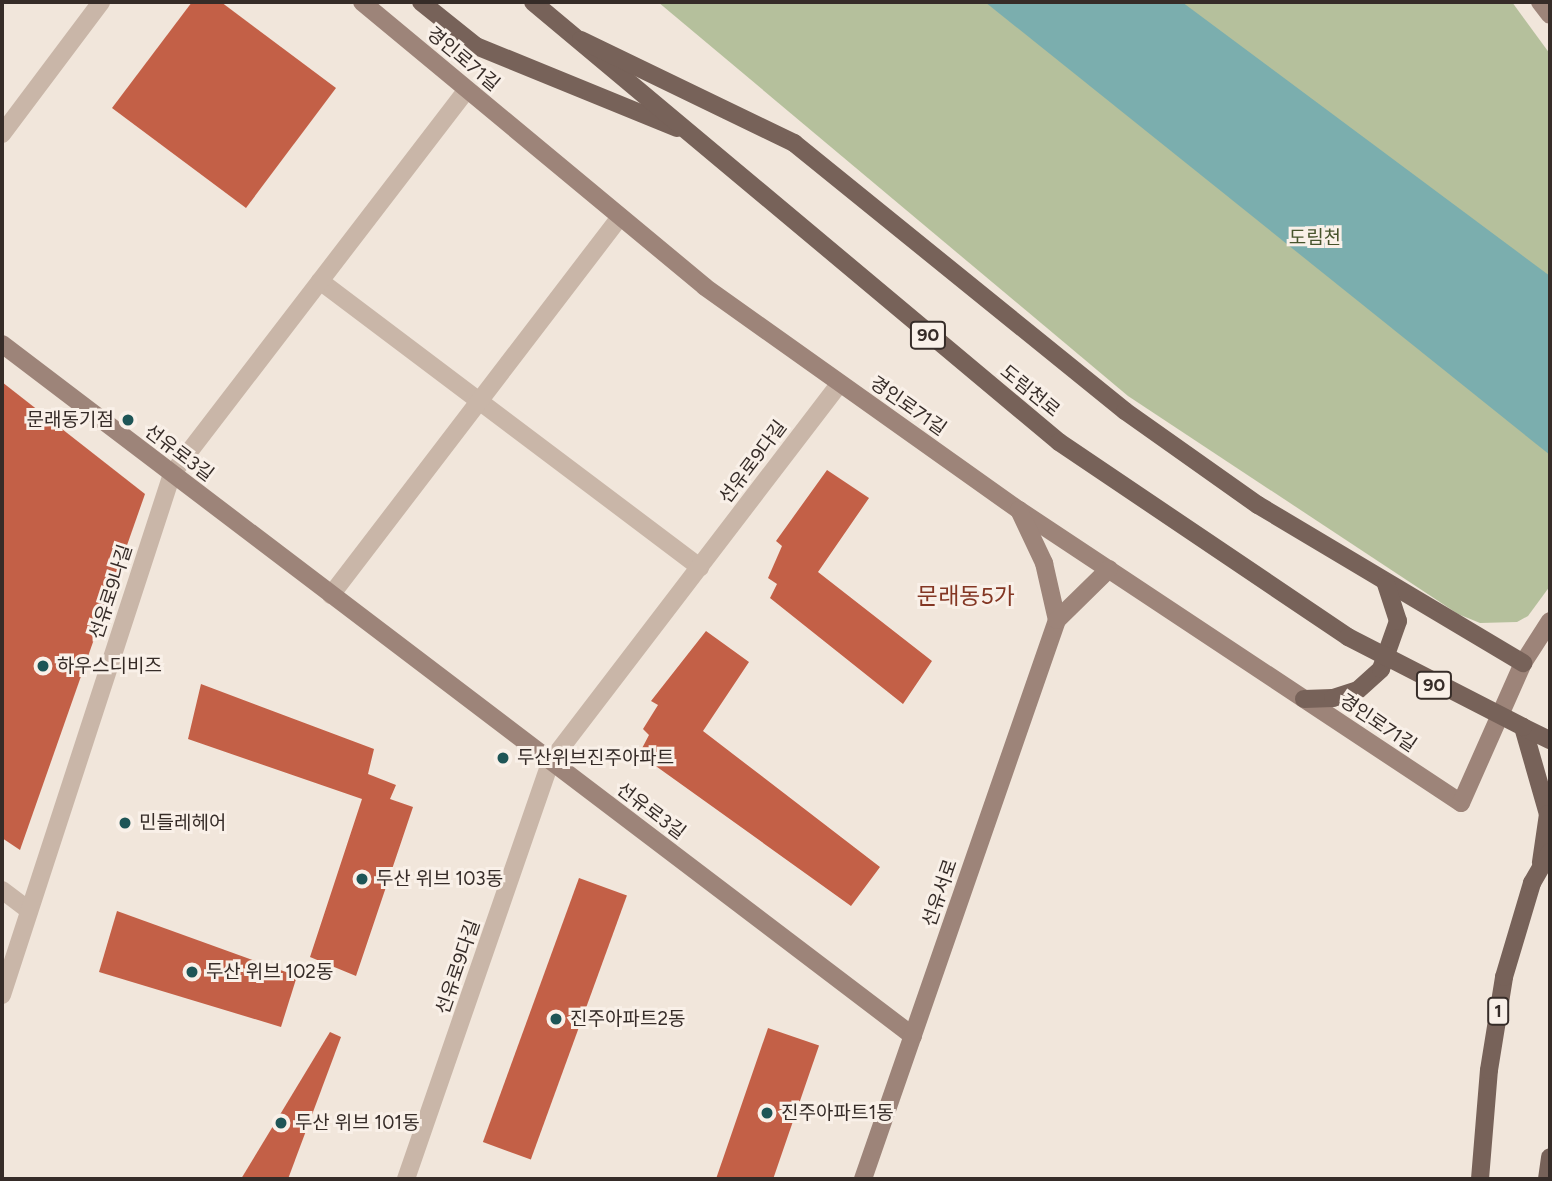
<!DOCTYPE html>
<html>
<head>
<meta charset="utf-8">
<style>
  body { margin:0 }
  #map { position:relative; width:1552px; height:1181px; overflow:hidden; background:#f1e6db; font-family:Figtree,"Noto Sans KR",sans-serif }
  div>[style] { position:absolute }
  .green>* { inset:0; background:#b5c09c }
  .water>* { inset:0; background:#7baeae }
  .building>* { inset:0; background:#c36047; transform-origin:0 0 }
  .street>* { height:18px; margin:-9px; padding:0 9px; transform-origin:9px; border-radius:9px; background:#c9b6a8 }
  .secondary>* { height:18px; margin:-9px; padding:0 9px; transform-origin:9px; border-radius:9px; background:#9d8479 }
  .primary>* { height:18px; margin:-9px; padding:0 9px; transform-origin:9px; border-radius:9px; background:#776259 }
  .primary-bridge>* { height:18px; margin:-9px; padding:0 9px; transform-origin:9px; border-radius:9px; background:#776259 }
  .dots>* { width:19px; height:19px; translate:-50% -50%; box-sizing:border-box; border:4px solid #f9f0e8; border-radius:50% }
  span { translate:-50% -50%; white-space:nowrap; text-align:center; line-height:1.15; -webkit-text-stroke:6px #f9f0e8; paint-order:stroke }
  .shield-label span { padding:2px 5px; background:#f9f0e8; border:2px solid; border-radius:5px; -webkit-text-stroke-width:0 }
  .shield-label { font-size:18px; color:#362c28; font-weight:700 }
  .street-label { font-size:19px; color:#362c28 }
  .park-label { font-size:19px; color:#47542c }
  .poi-label { font-size:19px; color:#362c28 }
  .right { translate:-100% -50%; text-align:right }
  .left { translate:0 -50%; text-align:left }
  .quarter-label { font-size:23px; color:#833623 }
  .frame { position:absolute; inset:0; border:4px solid #362c28; pointer-events:none }
</style>
</head>
<body>
<div id="map">
  <div class="green">
    <div style="clip-path:polygon(658px 2px,1512px 2px,1550px 54px,1550px 586px,1528px 616px,1517px 622px,1480px 623px,1458px 614px,1128px 396px)"></div>
  </div>
  <div class="water">
    <div style="clip-path:polygon(985px 2px,1182px 2px,1550px 276px,1550px 455px)"></div>
  </div>
  <div class="building">
    <div style="clip-path:polygon(192px 2px,221px 2px,336px 88px,246px 208px,112px 108px)"></div>
    <div style="clip-path:polygon(2px 382px,145px 494px,20px 850px,2px 838px)"></div>
    <div style="clip-path:polygon(827px 470px,869px 498px,818px 572px,932px 661px,903px 704px,770px 598px,777px 584px,768px 578px,782px 546px,776px 541px)"></div>
    <div style="clip-path:polygon(706px 631px,749px 662px,703px 731px,880px 867px,851px 906px,639px 754px,649px 735px,643px 729px,658px 705px,651px 701px)"></div>
    <div style="clip-path:polygon(201px 684px,374px 749px,368px 774px,396px 785px,390px 799px,413px 807px,356px 976px,310px 957px,362px 799px,188px 739px)"></div>
    <div style="left:579px;top:878px;width:51px;height:281px;rotate:20deg"></div>
    <div style="clip-path:polygon(117px 911px,297px 976px,281px 1027px,99px 972px)"></div>
    <div style="left:768px;top:1028px;width:54px;height:160px;rotate:19deg"></div>
    <div style="clip-path:polygon(330px 1032px,341px 1037px,288px 1179px,241px 1179px)"></div>
  </div>
  <div class="street">
    <div style="left:2px;top:134px;width:165px;rotate:-53.1deg"></div>
    <div style="left:320px;top:281px;width:476px;rotate:37deg"></div>
    <div style="left:331px;top:595px;width:476px;rotate:-52.6deg"></div>
    <div style="left:2px;top:890px;width:34px;rotate:37deg"></div>
    <div style="left:2px;top:995px;width:548px;rotate:-71.93deg"></div>
    <div style="left:172px;top:474px;width:484px;rotate:-52.5deg"></div>
    <div style="left:406px;top:1179px;width:442px;rotate:-70.9deg"></div>
    <div style="left:551px;top:761px;width:474px;rotate:-52.6deg"></div>
  </div>
  <div class="secondary">
    <div style="left:362px;top:2px;width:446px;rotate:39.7deg"></div>
    <div style="left:705px;top:287px;width:385px;rotate:35.4deg"></div>
    <div style="left:1019px;top:510px;width:530px;rotate:33.54deg"></div>
    <div style="left:1461px;top:803px;width:153px;rotate:-66.1deg"></div>
    <div style="left:1523px;top:663px;width:50px;rotate:-57.3deg"></div>
    <div style="left:1540px;top:2px;width:16px;rotate:52deg"></div>
    <div style="left:2px;top:344px;width:1144px;rotate:37.22deg"></div>
    <div style="left:1019px;top:510px;width:59px;rotate:64.7deg"></div>
    <div style="left:1044px;top:563px;width:58px;rotate:77.2deg"></div>
    <div style="left:863px;top:1179px;width:592px;rotate:-70.86deg"></div>
    <div style="left:1057px;top:620px;width:73px;rotate:-44.4deg"></div>
  </div>
  <div class="primary">
    <div style="left:421px;top:2px;width:70px;rotate:38.7deg"></div>
    <div style="left:476px;top:46px;width:217px;rotate:22.2deg"></div>
    <div style="left:533px;top:2px;width:686px;rotate:39.91deg"></div>
    <div style="left:1059px;top:442px;width:349px;rotate:34deg"></div>
    <div style="left:581px;top:40px;width:237px;rotate:25.8deg"></div>
    <div style="left:794px;top:143px;width:426px;rotate:39deg"></div>
    <div style="left:1125px;top:411px;width:163px;rotate:35.3deg"></div>
    <div style="left:1258px;top:505px;width:309px;rotate:30.8deg"></div>
    <div style="left:1304px;top:699px;width:29px;rotate:-2deg"></div>
    <div style="left:1333px;top:698px;width:26px;rotate:-18deg"></div>
    <div style="left:1358px;top:690px;width:31px;rotate:-42deg"></div>
    <div style="left:1381px;top:669px;width:51px;rotate:-70.5deg"></div>
    <div style="left:1398px;top:621px;width:39px;rotate:-108deg"></div>
    <div style="left:1523px;top:727px;width:91px;rotate:74deg"></div>
    <div style="left:1548px;top:814px;width:49px;rotate:98.3deg"></div>
    <div style="left:1523px;top:727px;width:30px;rotate:26deg"></div>
    <div style="left:1480px;top:1179px;width:109px;rotate:-85.3deg"></div>
    <div style="left:1489px;top:1070px;width:94px;rotate:-80.8deg"></div>
    <div style="left:1504px;top:977px;width:98px;rotate:-73.4deg"></div>
    <div style="left:1532px;top:883px;width:36px;rotate:-60deg"></div>
    <div style="left:1547px;top:1179px;width:22px;rotate:-82deg"></div>
  </div>
  <div class="primary-bridge">
    <div style="left:1348px;top:637px;width:197px;rotate:27.2deg"></div>
  </div>
  <div class="dots">
    <div style="left:128px;top:420px;background:#1e5556"></div>
    <div style="left:43px;top:666px;background:#1e5556"></div>
    <div style="left:503px;top:758px;background:#1e5556"></div>
    <div style="left:125px;top:823px;background:#1e5556"></div>
    <div style="left:362px;top:879px;background:#1e5556"></div>
    <div style="left:192px;top:972px;background:#1e5556"></div>
    <div style="left:556px;top:1019px;background:#1e5556"></div>
    <div style="left:767px;top:1113px;background:#1e5556"></div>
    <div style="left:281px;top:1123px;background:#1e5556"></div>
  </div>
  <div class="shield-label">
    <span style="left:928px;top:335px">90</span>
    <span style="left:1434px;top:685px">90</span>
    <span style="left:1498px;top:1011px">1</span>
  </div>
  <div class="street-label">
    <span style="left:463px;top:59px;rotate:40deg">경인로71길</span>
    <span style="left:1030px;top:391px;rotate:39deg">도림천로</span>
    <span style="left:908px;top:406px;rotate:35deg">경인로71길</span>
    <span style="left:179px;top:453px;rotate:37deg">선유로3길</span>
    <span style="left:753px;top:462px;rotate:-53deg">선유로9다길</span>
    <span style="left:111px;top:592px;rotate:-72deg">선유로9나길</span>
    <span style="left:1378px;top:723px;rotate:34deg">경인로71길</span>
    <span style="left:651px;top:811px;rotate:37deg">선유로3길</span>
    <span style="left:940px;top:893px;rotate:-71deg">선유서로</span>
    <span style="left:458px;top:967px;rotate:-71deg">선유로9다길</span>
  </div>
  <div class="park-label">
    <span style="left:1315px;top:238px">도림천</span>
  </div>
  <div class="poi-label">
    <span class="right" style="left:114px;top:420px">문래동기점</span>
    <span class="left" style="left:57px;top:666px">하우스디비즈</span>
    <span class="left" style="left:517px;top:758px">두산위브진주아파트</span>
    <span class="left" style="left:139px;top:823px">민들레헤어</span>
    <span class="left" style="left:376px;top:879px">두산 위브 103동</span>
    <span class="left" style="left:206px;top:972px">두산 위브 102동</span>
    <span class="left" style="left:570px;top:1019px">진주아파트2동</span>
    <span class="left" style="left:781px;top:1113px">진주아파트1동</span>
    <span class="left" style="left:295px;top:1123px">두산 위브 101동</span>
  </div>
  <div class="quarter-label">
    <span style="left:966px;top:596px">문래동5가</span>
  </div>
  <div class="frame"></div>
</div>
</body>
</html>
